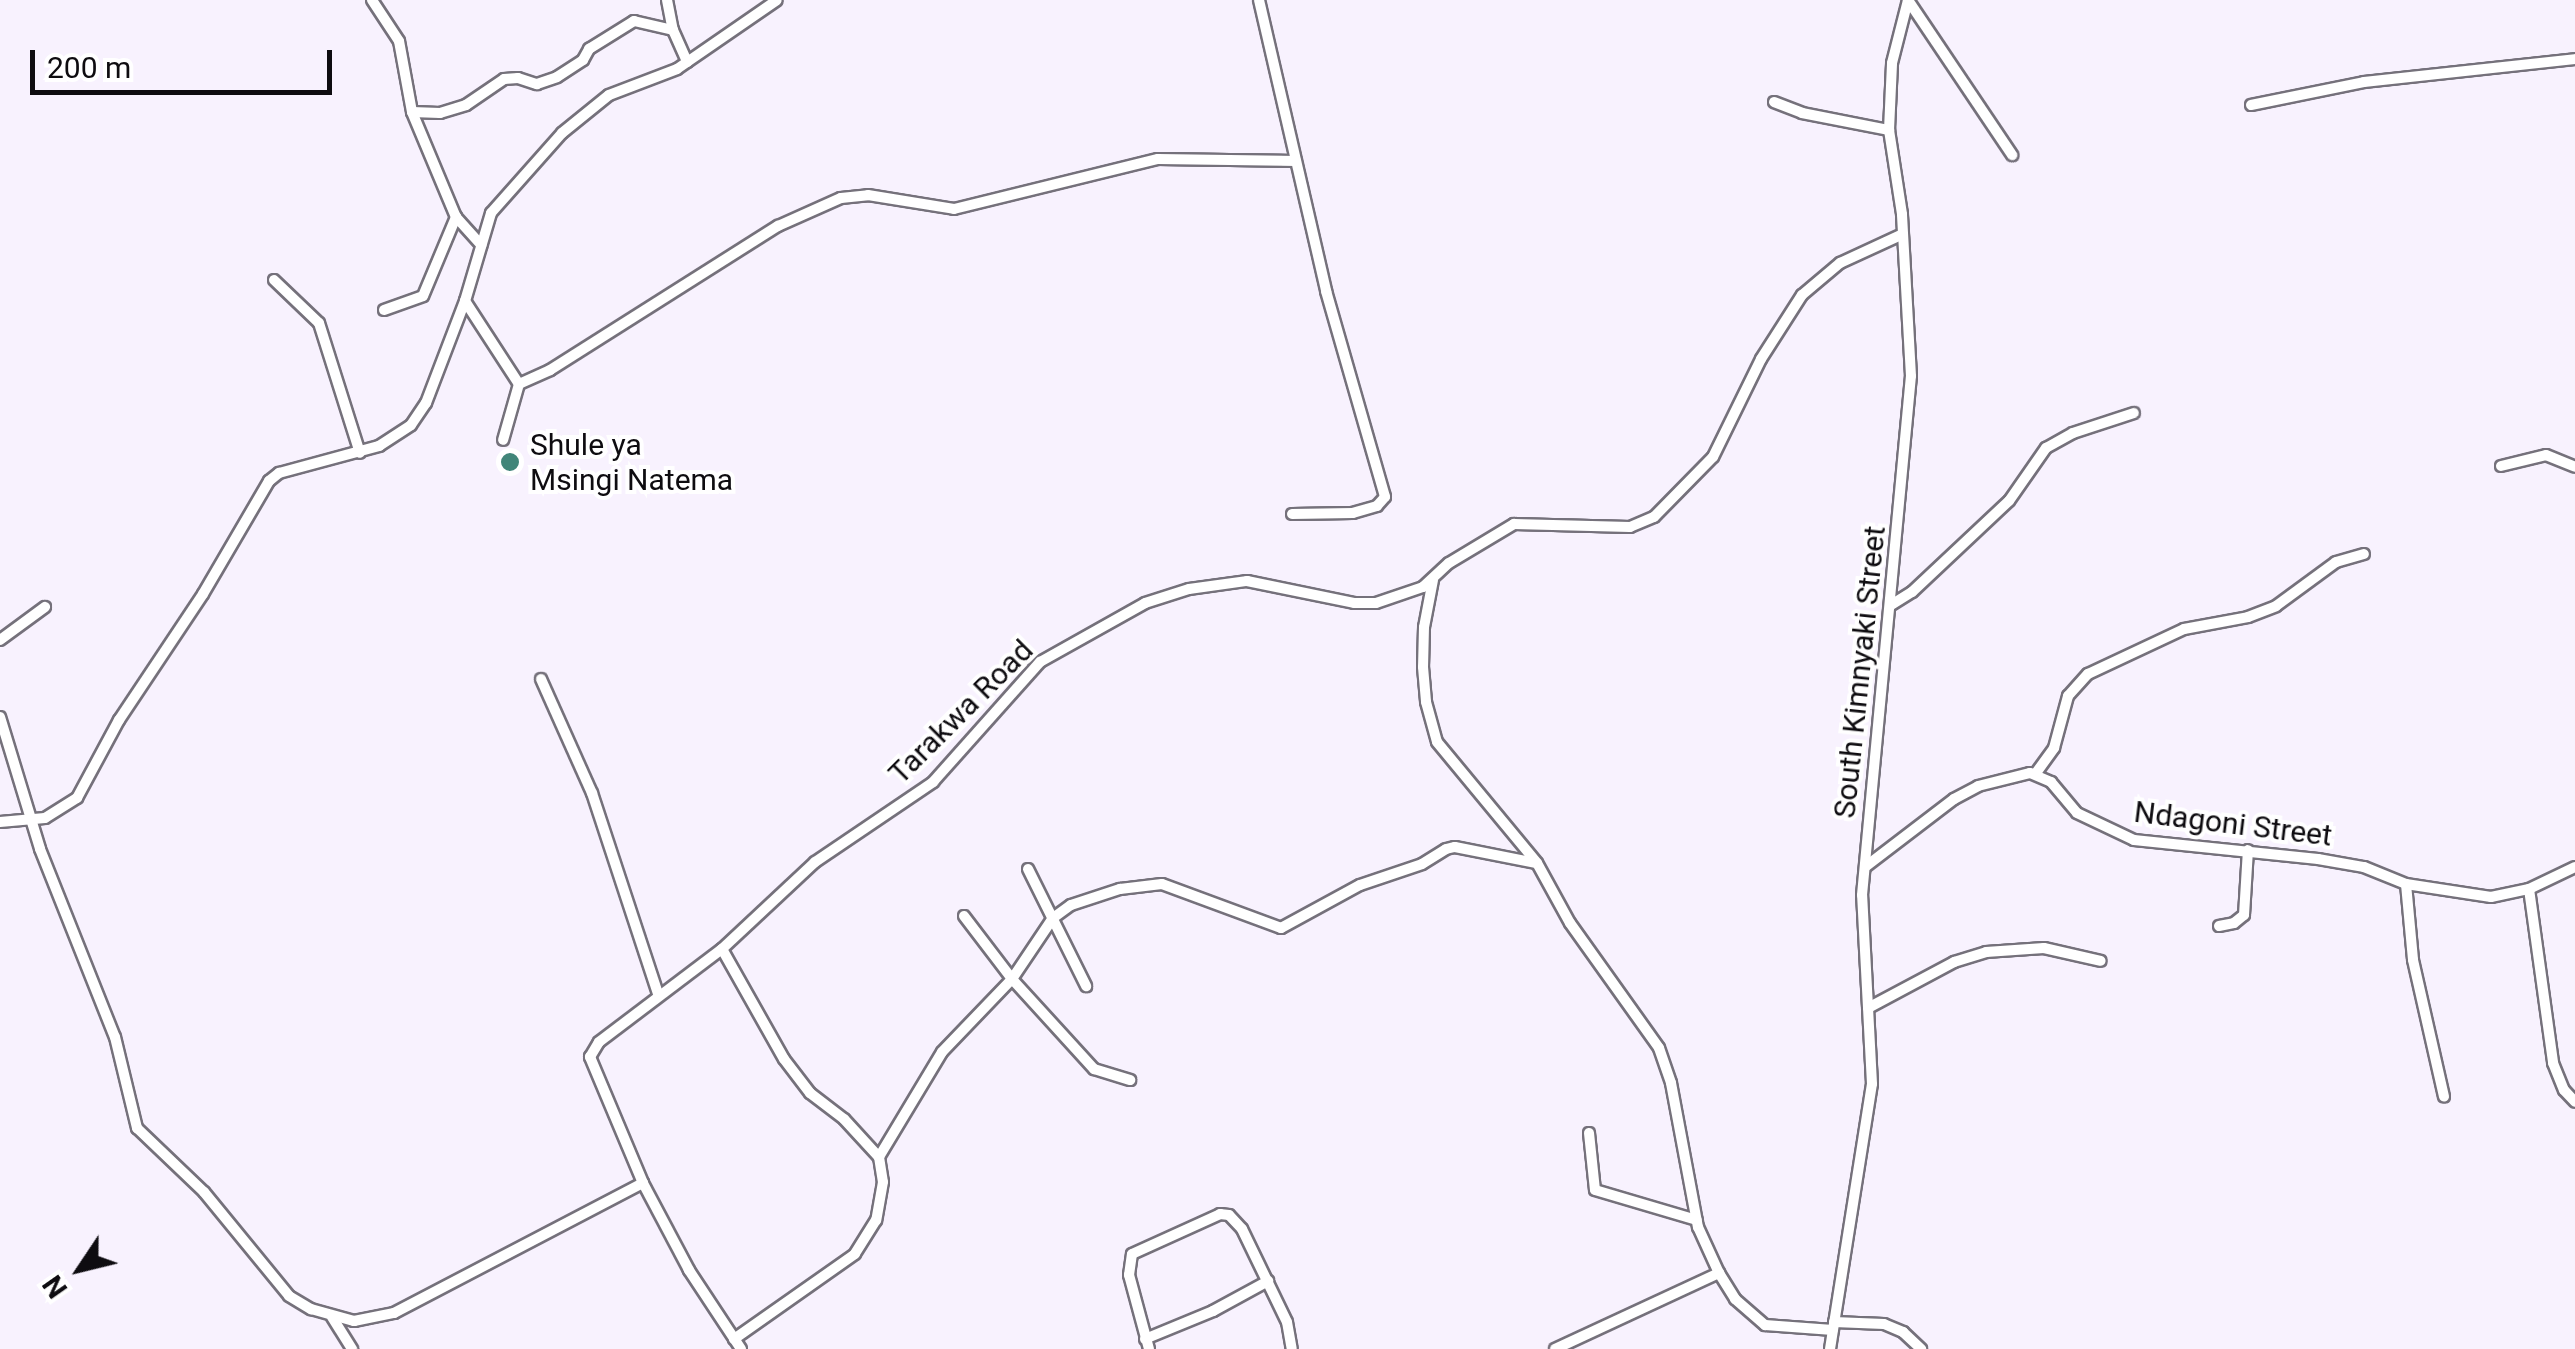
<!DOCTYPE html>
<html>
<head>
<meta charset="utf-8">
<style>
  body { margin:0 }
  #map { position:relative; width:2575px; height:1349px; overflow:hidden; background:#f8f2fe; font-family:Roboto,sans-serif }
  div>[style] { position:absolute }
  .roads { filter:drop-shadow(2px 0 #75717b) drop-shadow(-2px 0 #75717b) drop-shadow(0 2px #75717b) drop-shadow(0 -2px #75717b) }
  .minor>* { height:10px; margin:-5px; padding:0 5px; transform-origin:5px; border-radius:5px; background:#fff }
  .dots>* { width:28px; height:28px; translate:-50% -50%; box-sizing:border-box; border:5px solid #fff; border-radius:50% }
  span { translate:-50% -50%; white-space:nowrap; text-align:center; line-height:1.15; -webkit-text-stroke:8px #fff; paint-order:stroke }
  .poi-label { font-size:30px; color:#0e0c10 }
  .left { translate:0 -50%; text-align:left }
  .street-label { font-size:30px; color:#0e0c10 }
  .north { position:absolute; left:30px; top:1219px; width:100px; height:100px; -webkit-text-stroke:8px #fff; paint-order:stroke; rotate:235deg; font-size:28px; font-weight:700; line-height:40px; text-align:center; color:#0e0c10 }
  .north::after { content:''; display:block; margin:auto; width:35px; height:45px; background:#0e0c10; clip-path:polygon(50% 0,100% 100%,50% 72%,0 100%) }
  .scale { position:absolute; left:30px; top:50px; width:302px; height:45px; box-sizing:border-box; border:5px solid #0e0c10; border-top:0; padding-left:12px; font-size:30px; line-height:35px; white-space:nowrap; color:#0e0c10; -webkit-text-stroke:8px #fff; paint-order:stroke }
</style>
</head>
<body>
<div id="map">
  <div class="roads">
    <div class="minor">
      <div style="left:372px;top:0;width:49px;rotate:56.6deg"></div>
      <div style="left:399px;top:41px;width:72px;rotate:79.6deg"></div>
      <div style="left:412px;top:112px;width:114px;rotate:67.3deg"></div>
      <div style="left:456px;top:217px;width:38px;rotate:48deg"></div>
      <div style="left:667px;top:0;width:31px;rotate:79deg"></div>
      <div style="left:673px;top:30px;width:35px;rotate:66deg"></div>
      <div style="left:1259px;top:0;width:299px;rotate:77deg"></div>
      <div style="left:1326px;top:291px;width:214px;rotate:74deg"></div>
      <div style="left:1385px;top:497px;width:12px;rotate:132deg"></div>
      <div style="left:1377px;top:506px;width:25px;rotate:164deg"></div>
      <div style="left:1353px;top:513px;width:61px;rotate:179.1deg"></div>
      <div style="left:1908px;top:0;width:187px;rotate:56.1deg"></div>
      <div style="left:1774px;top:102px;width:30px;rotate:21deg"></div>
      <div style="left:1802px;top:113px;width:89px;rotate:11.1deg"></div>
      <div style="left:2251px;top:105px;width:115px;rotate:-11.5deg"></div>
      <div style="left:2364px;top:82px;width:212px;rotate:-6.2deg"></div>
      <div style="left:412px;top:112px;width:28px;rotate:2deg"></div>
      <div style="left:440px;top:113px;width:27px;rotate:-17deg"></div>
      <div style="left:466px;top:105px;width:46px;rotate:-34.4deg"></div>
      <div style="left:504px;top:79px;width:14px;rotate:-4deg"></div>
      <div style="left:518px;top:78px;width:20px;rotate:18deg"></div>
      <div style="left:537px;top:84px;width:21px;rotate:-19deg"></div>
      <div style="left:557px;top:77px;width:31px;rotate:-33deg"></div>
      <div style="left:583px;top:60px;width:13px;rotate:-61deg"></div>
      <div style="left:589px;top:49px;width:53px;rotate:-31.9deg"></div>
      <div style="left:634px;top:21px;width:40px;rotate:13deg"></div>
      <div style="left:274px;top:280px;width:62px;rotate:43.7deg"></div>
      <div style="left:319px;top:323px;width:136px;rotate:72.5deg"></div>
      <div style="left:465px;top:301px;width:99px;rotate:57deg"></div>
      <div style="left:519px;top:384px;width:58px;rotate:105.9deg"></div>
      <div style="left:384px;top:310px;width:41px;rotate:-19.7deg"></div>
      <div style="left:423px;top:296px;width:86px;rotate:-67.3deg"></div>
      <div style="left:519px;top:384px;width:34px;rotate:-24deg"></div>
      <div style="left:550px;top:370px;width:270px;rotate:-32.3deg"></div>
      <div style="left:778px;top:226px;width:69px;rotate:-24deg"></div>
      <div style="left:841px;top:198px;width:27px;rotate:-6deg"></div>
      <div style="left:868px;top:195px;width:87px;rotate:9.2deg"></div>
      <div style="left:954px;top:209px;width:210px;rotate:-13.8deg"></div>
      <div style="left:1158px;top:159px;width:138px;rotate:0.8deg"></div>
      <div style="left:2501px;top:466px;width:46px;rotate:-13.7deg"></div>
      <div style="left:2546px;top:455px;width:31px;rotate:22deg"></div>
      <div style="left:1433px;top:580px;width:48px;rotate:100.8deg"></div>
      <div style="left:1424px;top:627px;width:40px;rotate:91.4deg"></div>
      <div style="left:1423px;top:667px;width:35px;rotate:85deg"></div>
      <div style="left:1426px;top:702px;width:41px;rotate:74.6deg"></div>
      <div style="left:1437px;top:742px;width:157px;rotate:50.4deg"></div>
      <div style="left:1537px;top:863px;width:68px;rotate:61.2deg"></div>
      <div style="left:1570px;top:923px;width:153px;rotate:54.5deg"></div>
      <div style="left:1659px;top:1048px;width:37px;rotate:71deg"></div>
      <div style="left:1671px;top:1083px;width:147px;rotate:79.4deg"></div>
      <div style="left:1698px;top:1227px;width:51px;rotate:65.5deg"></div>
      <div style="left:1719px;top:1273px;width:31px;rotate:58deg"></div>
      <div style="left:1735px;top:1299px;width:40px;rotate:41deg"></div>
      <div style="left:1765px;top:1325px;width:68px;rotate:4.2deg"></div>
      <div style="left:1891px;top:605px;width:25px;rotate:-32deg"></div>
      <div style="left:1912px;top:592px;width:133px;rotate:-43.2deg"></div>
      <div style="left:2009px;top:501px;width:65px;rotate:-55.1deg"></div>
      <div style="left:2046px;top:448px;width:31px;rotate:-29deg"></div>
      <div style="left:2073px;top:433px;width:64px;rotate:-18.2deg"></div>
      <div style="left:0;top:640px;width:56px;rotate:-36.3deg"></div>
      <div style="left:541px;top:679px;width:125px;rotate:65.9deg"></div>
      <div style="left:592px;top:793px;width:212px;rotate:71.8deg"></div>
      <div style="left:0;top:717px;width:138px;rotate:73.1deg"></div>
      <div style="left:40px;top:849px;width:202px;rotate:68.3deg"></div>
      <div style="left:115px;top:1037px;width:94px;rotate:76.4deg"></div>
      <div style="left:137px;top:1128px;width:93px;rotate:43.7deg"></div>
      <div style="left:204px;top:1192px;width:134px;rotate:50.7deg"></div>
      <div style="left:289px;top:1296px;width:26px;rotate:31deg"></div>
      <div style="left:311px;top:1309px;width:45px;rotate:15.6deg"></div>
      <div style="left:354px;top:1321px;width:41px;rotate:-11.3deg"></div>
      <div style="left:394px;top:1313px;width:281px;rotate:-27.6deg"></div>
      <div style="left:2036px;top:773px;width:31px;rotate:-54deg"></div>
      <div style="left:2054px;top:748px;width:54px;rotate:-74.9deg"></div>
      <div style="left:2068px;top:696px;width:30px;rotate:-48deg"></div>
      <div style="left:2088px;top:674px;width:106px;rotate:-25.1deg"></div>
      <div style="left:2184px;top:629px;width:65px;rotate:-10.6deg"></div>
      <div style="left:2248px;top:617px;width:30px;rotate:-21deg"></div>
      <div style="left:2276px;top:606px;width:74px;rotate:-36.3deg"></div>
      <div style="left:2336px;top:562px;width:29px;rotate:-16deg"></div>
      <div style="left:0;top:822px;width:45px;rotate:-5.1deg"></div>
      <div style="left:45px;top:818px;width:38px;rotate:-32deg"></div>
      <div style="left:77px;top:798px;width:89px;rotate:-61.7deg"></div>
      <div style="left:119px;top:720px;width:151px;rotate:-56.3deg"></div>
      <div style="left:203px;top:594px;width:131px;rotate:-59.7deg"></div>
      <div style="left:269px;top:481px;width:13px;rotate:-39deg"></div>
      <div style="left:279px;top:473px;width:104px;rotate:-15.1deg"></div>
      <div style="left:379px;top:446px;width:38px;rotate:-33deg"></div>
      <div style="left:411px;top:425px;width:27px;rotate:-56deg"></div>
      <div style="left:426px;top:403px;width:109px;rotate:-69.1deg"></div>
      <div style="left:465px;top:301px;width:92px;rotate:-73.5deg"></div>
      <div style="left:491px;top:213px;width:107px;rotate:-48.4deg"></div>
      <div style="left:562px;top:133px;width:60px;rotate:-39deg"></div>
      <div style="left:609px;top:95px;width:73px;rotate:-20.9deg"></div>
      <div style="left:677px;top:69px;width:121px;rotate:-34.6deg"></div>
      <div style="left:1865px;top:867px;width:112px;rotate:-37.4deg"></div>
      <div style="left:1954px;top:799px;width:27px;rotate:-28deg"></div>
      <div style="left:1978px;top:786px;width:54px;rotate:-14deg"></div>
      <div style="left:2030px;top:773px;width:23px;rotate:23deg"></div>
      <div style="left:2051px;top:782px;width:40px;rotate:50deg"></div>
      <div style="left:2077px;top:813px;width:63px;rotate:25.3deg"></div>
      <div style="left:2134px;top:840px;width:185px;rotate:5.9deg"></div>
      <div style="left:2318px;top:859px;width:47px;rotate:9.9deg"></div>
      <div style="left:2364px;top:867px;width:45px;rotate:22deg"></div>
      <div style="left:2406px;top:884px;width:86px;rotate:8.7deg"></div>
      <div style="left:2491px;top:897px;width:39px;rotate:-12deg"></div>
      <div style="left:2529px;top:889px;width:51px;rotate:-25.6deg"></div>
      <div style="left:1028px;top:869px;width:131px;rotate:63.6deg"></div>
      <div style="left:2406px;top:884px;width:76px;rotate:84.7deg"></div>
      <div style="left:2413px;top:960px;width:140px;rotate:77.2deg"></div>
      <div style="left:2529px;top:889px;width:176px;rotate:82.1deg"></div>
      <div style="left:2553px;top:1063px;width:29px;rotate:68deg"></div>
      <div style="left:2564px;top:1090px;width:16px;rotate:47deg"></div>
      <div style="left:964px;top:916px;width:79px;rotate:52.7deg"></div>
      <div style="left:1012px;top:979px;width:122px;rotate:47.7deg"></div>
      <div style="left:1094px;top:1069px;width:38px;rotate:17deg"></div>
      <div style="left:2219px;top:926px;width:15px;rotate:-11deg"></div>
      <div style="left:2234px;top:923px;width:13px;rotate:-39deg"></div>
      <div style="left:2244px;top:915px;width:65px;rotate:-86.5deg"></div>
      <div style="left:722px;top:949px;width:126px;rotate:60.6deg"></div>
      <div style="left:784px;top:1059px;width:43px;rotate:52.6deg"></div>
      <div style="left:810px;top:1093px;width:43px;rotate:37.4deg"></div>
      <div style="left:844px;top:1119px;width:52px;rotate:47.4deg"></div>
      <div style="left:879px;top:1157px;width:25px;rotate:81deg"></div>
      <div style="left:883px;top:1182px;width:39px;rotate:100deg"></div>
      <div style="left:876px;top:1220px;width:40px;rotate:122deg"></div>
      <div style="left:855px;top:1254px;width:148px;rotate:144.9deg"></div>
      <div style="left:1868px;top:1008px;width:98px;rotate:-28.1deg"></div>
      <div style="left:1954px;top:962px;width:34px;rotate:-17deg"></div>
      <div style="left:1986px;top:952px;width:58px;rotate:-3.9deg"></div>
      <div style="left:2044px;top:948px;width:58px;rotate:12.8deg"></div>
      <div style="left:1589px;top:1133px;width:57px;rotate:84deg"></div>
      <div style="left:1595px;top:1190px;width:106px;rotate:16.4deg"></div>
      <div style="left:879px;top:1157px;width:122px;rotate:-59deg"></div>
      <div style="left:942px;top:1052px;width:101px;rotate:-46.2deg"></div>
      <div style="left:1012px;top:979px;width:73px;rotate:-56.1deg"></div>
      <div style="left:1053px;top:918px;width:22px;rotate:-36deg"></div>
      <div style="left:1071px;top:905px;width:52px;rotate:-18.1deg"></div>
      <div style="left:1120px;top:889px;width:42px;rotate:-6.8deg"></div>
      <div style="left:1162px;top:884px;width:127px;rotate:20.3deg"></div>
      <div style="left:1281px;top:928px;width:90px;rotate:-28.6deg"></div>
      <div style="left:1360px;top:885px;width:65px;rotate:-18.7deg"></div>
      <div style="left:1422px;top:864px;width:28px;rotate:-32deg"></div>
      <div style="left:1446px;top:849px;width:9px;rotate:-13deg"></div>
      <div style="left:1455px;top:847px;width:83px;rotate:11.2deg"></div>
      <div style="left:332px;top:1317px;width:38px;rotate:58deg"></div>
      <div style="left:1834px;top:1322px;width:50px;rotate:2.3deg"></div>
      <div style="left:1884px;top:1324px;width:21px;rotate:23deg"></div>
      <div style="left:1903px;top:1332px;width:25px;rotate:43deg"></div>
      <div style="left:1145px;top:1339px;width:74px;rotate:-22.4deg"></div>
      <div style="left:1213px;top:1311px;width:63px;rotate:-28.6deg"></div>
      <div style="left:741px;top:1349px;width:95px;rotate:-123.4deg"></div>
      <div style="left:689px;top:1270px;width:98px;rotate:-117.9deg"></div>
      <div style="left:643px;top:1183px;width:137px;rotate:-112.8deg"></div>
      <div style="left:590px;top:1057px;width:17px;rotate:-59deg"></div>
      <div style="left:599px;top:1042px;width:154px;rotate:-37.1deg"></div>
      <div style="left:722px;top:949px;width:127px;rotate:-43.1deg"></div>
      <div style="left:815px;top:862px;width:143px;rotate:-34.1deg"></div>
      <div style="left:933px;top:782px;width:161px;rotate:-48.3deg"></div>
      <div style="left:1040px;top:662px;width:120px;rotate:-29.3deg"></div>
      <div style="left:1145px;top:603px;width:46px;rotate:-17.7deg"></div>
      <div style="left:1189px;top:589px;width:59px;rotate:-7.9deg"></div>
      <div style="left:1247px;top:581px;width:109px;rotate:11.6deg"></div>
      <div style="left:1354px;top:603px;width:22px"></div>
      <div style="left:1376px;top:603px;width:50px;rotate:-18.8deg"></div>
      <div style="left:1423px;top:587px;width:35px;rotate:-43deg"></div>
      <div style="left:1449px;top:563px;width:76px;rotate:-31deg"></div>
      <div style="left:1514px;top:524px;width:116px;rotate:1.5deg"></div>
      <div style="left:1630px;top:527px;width:26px;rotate:-23deg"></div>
      <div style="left:1654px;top:517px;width:84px;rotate:-45.5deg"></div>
      <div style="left:1713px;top:457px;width:109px;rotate:-63.9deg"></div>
      <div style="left:1761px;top:359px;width:76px;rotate:-57.4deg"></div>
      <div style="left:1802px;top:295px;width:50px;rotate:-40.1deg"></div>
      <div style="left:1840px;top:263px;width:69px;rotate:-24.7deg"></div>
      <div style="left:1149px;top:1349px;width:77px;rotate:-105.1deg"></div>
      <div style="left:1129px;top:1275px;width:21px;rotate:-82deg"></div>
      <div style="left:1132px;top:1254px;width:97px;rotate:-24.4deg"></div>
      <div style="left:1220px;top:1214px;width:9px;rotate:6deg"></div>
      <div style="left:1229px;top:1215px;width:19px;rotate:47deg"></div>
      <div style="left:1242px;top:1229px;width:103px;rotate:64.2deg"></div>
      <div style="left:1287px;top:1322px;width:27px;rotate:80deg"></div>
      <div style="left:1555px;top:1349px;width:181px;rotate:-24.9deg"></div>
      <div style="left:1830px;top:1349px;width:268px;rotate:-81deg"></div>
      <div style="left:1872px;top:1084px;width:189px;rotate:-93deg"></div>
      <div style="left:1862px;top:895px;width:521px;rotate:-84.61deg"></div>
      <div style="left:1911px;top:376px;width:162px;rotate:-93.2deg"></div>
      <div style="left:1902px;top:214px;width:85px;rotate:-98.8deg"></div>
      <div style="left:1889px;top:130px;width:67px;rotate:-87.4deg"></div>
      <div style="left:1892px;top:63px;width:65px;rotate:-75.7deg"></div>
    </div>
  </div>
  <div class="dots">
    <div style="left:510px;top:462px;background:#418579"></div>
  </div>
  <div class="poi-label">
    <span class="left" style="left:530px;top:462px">Shule ya<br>Msingi Natema</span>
  </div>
  <div class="street-label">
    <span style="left:1860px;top:672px;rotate:-84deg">South Kimnyaki Street</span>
    <span style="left:961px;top:712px;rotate:-45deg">Tarakwa Road</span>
    <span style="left:2233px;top:824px;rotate:7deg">Ndagoni Street</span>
  </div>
  <div class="north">N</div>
  <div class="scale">200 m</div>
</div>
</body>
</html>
